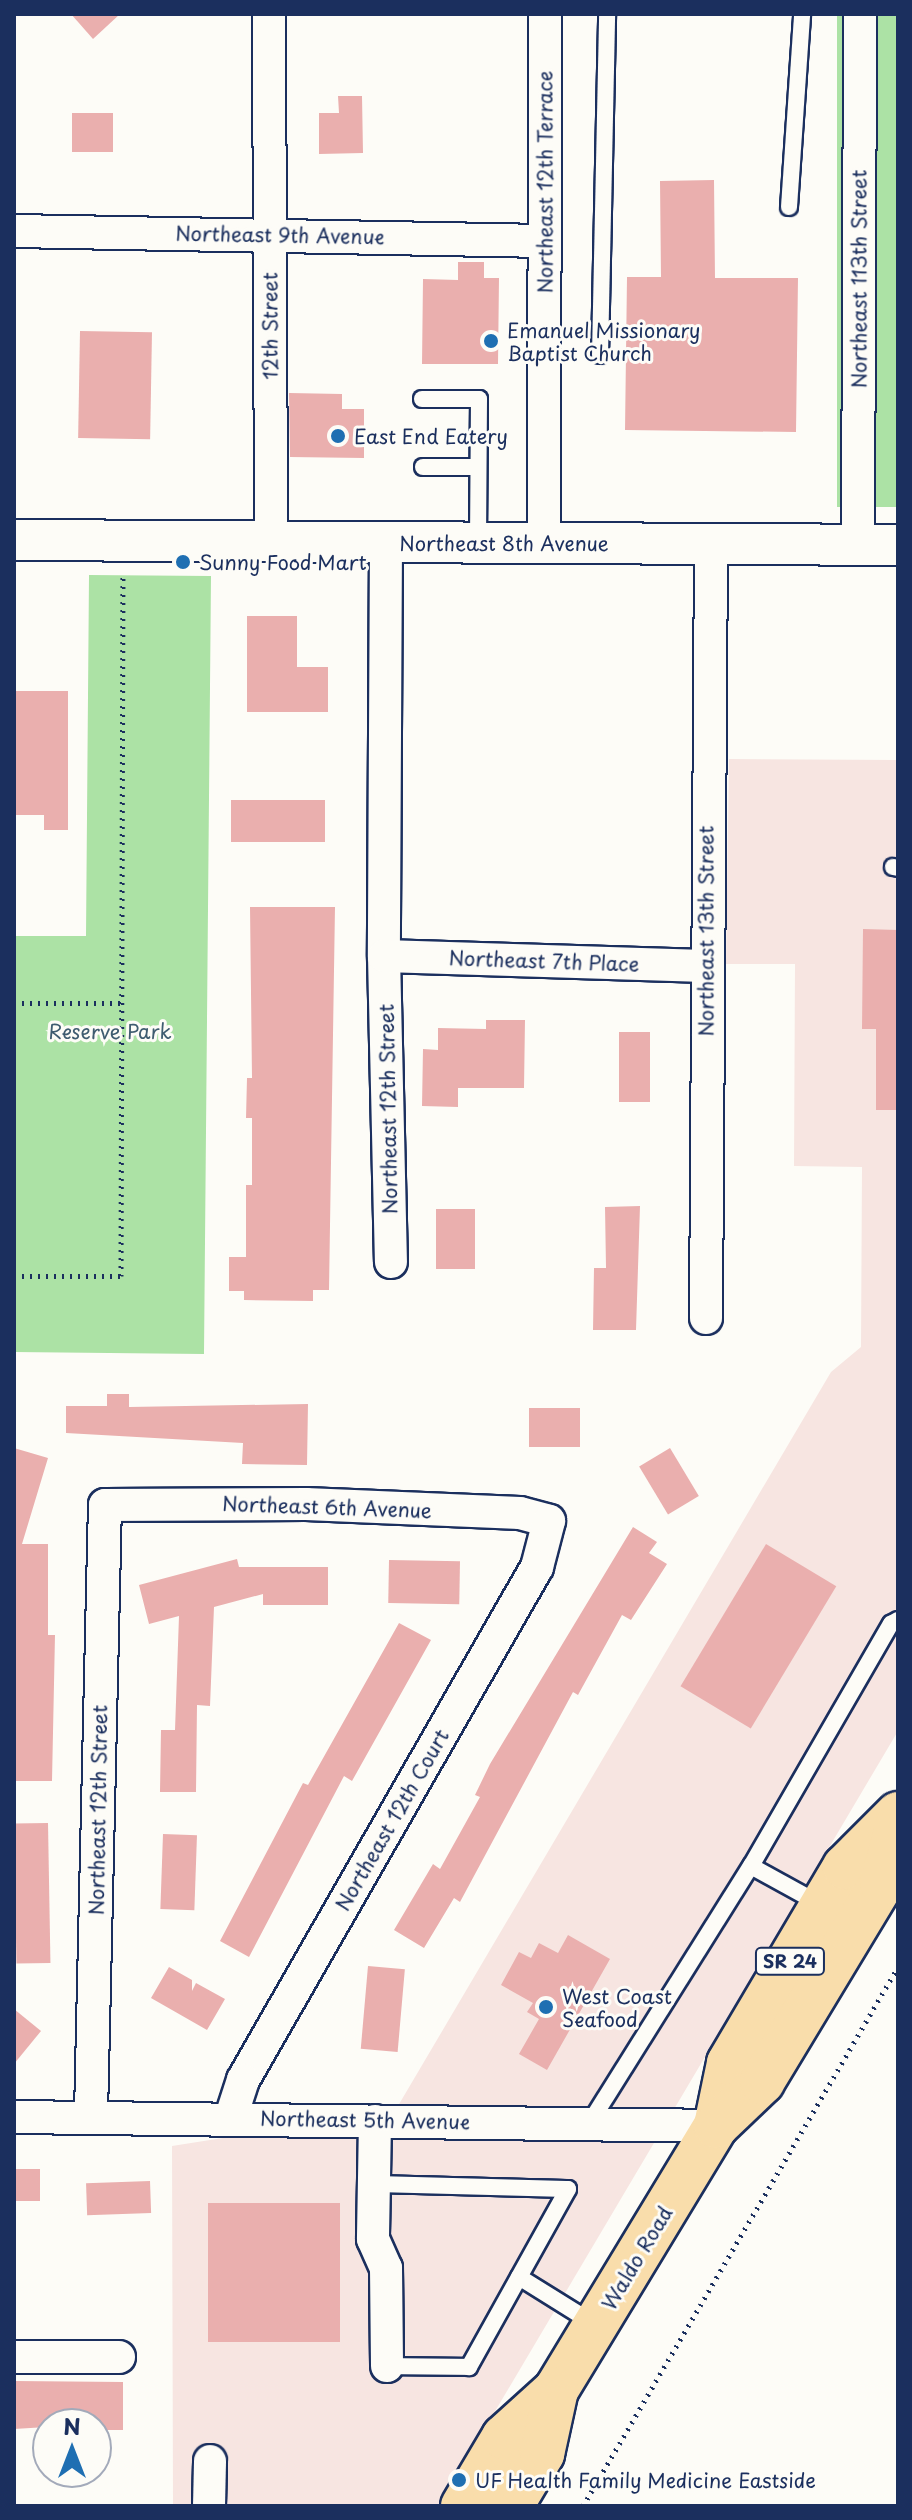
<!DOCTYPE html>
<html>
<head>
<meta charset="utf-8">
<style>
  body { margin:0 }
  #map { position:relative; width:912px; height:2520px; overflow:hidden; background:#fdfcf7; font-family:"Playpen Sans",sans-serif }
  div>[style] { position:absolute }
  .built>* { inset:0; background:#f7e5e1 }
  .green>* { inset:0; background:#ace2a5; transform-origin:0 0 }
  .building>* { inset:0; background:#eaafae; transform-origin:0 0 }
  .path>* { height:5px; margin-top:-2.5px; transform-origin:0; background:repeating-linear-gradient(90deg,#1b2f5e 0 2px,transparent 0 8px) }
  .roads { filter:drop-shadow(2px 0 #1b2f5e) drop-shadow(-2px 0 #1b2f5e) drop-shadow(0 2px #1b2f5e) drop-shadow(0 -2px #1b2f5e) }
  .service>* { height:16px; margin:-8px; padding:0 8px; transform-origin:8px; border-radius:8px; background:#fdfcf7 }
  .minor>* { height:32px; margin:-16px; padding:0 16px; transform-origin:16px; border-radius:16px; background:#fdfcf7 }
  .tertiary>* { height:40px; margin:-20px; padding:0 20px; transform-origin:20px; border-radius:20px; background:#fdfcf7 }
  .trunk>* { height:44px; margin:-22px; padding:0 22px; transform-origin:22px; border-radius:22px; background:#f9ddab }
  .dots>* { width:22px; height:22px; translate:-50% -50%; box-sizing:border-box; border:4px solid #fdfcf7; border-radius:50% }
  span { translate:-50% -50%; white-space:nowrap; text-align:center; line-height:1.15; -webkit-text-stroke:6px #fdfcf7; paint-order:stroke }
  .shield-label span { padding:2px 6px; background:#fdfcf7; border:2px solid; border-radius:6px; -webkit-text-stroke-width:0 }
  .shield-label { font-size:18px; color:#1b2f5e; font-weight:700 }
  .street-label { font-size:20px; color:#1b2f5e }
  .poi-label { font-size:20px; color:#1b2f5e }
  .left { translate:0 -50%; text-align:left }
  .park-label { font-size:20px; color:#3f5c70 }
  .frame { position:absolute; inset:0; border:16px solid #1b2f5e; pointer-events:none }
  .north { position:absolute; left:32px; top:2408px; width:80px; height:80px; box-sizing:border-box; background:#fdfcf7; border:2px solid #a3aaba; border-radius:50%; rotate:0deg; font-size:22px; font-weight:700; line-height:32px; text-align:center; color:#1b2f5e }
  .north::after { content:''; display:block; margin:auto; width:28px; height:36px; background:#1f6fb2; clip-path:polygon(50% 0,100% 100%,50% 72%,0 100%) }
</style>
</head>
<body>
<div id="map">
  <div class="built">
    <div style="clip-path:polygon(729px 759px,898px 760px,898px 1731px,439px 2506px,173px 2506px,172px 2146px,395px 2111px,831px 1372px,861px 1347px,862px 1167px,794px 1166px,795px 964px,726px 964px)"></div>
  </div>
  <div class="green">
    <div style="left:837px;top:14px;width:61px;height:493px"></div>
    <div style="clip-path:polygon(89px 575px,211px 576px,204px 1354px,14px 1352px,14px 936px,86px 936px)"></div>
  </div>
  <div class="building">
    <div style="clip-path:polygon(71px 14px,120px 14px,93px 39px)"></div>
    <div style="clip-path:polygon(338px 96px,362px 96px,363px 153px,319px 154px,319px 113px,339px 113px)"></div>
    <div style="left:72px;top:113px;width:41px;height:39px"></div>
    <div style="clip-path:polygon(714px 180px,715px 278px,798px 278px,796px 432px,625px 430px,627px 277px,661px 277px,660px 181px)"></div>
    <div style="clip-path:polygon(458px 262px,484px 262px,484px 278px,499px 278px,498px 364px,422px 364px,423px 279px,458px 280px)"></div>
    <div style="left:80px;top:331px;width:72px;height:107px;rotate:1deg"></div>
    <div style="clip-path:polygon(289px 393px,342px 394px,342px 409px,364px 409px,364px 458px,290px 457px)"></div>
    <div style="clip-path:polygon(247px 616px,297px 616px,297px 667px,328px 667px,328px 712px,247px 712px)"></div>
    <div style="clip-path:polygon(14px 691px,68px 691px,68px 830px,44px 830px,44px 815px,14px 815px)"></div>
    <div style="left:231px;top:800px;width:94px;height:42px"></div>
    <div style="clip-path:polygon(250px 907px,335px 907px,329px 1290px,313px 1290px,313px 1301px,244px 1300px,244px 1291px,229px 1291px,229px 1257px,246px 1257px,246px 1185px,252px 1185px,252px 1118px,246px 1118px,247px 1078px,252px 1078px)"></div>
    <div style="clip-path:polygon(863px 929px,898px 930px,898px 1110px,876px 1110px,876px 1029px,862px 1029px)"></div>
    <div style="clip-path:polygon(486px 1020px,525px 1020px,524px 1088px,458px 1088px,458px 1107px,422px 1106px,423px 1049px,438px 1050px,438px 1028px,486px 1029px)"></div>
    <div style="left:619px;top:1032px;width:31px;height:70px"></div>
    <div style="clip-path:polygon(640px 1206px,636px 1330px,593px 1330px,594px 1268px,606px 1268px,605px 1207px)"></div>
    <div style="left:436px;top:1209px;width:39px;height:60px"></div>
    <div style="clip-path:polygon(107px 1394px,129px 1394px,129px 1407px,308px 1404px,307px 1465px,242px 1464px,243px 1443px,66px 1433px,66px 1406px,107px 1406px)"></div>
    <div style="left:529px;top:1408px;width:51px;height:39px"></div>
    <div style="clip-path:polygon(14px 1448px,48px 1458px,22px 1544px,48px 1544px,48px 1635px,55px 1635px,52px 1781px,15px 1781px)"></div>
    <div style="left:670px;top:1448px;width:56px;height:36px;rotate:59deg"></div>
    <div style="clip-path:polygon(633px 1527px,657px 1542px,649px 1553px,667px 1564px,631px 1620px,622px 1615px,578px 1695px,573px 1692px,460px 1902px,454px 1898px,424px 1948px,394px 1930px,433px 1864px,440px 1869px,480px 1797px,475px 1795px,490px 1764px)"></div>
    <div style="left:766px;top:1544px;width:82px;height:166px;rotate:31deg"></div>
    <div style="clip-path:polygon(237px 1559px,239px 1567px,328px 1567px,328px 1605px,263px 1605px,263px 1594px,214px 1607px,210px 1706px,197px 1705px,196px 1792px,160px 1792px,161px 1730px,175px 1730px,179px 1616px,149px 1624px,139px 1585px)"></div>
    <div style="left:389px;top:1560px;width:71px;height:43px;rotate:1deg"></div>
    <div style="clip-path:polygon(399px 1623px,431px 1640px,352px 1781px,344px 1776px,249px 1957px,220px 1941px,303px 1783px,308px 1785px)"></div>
    <div style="left:48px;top:1823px;width:140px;height:34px;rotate:89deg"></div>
    <div style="left:163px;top:1834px;width:34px;height:75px;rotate:2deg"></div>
    <div style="clip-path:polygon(568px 1935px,610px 1959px,547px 2070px,519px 2054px,539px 2019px,527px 2012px,533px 2003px,501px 1985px,519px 1952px,531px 1958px,539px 1943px,558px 1953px)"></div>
    <div style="left:368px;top:1966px;width:37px;height:83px;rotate:5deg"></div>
    <div style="clip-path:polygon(169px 1967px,192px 1980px,192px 1991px,196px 1983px,225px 1999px,207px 2030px,151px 1998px)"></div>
    <div style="clip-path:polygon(14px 2009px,41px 2031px,14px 2064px)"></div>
    <div style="left:14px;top:2169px;width:26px;height:32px"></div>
    <div style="left:150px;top:2181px;width:32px;height:64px;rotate:88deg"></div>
    <div style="left:208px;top:2203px;width:132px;height:139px"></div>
    <div style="clip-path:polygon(14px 2381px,123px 2382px,123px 2430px,96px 2430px,96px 2424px,14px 2429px)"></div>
  </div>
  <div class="path">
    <div style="left:14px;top:1003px;width:108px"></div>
    <div style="left:14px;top:1276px;width:107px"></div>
    <div style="left:121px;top:1276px;width:703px;rotate:-89.84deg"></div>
    <div style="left:583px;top:2506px;width:624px;rotate:-59.7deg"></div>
  </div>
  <div class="roads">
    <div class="service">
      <div style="left:789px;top:207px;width:193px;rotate:-86.1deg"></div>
      <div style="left:600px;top:355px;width:341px;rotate:-88.8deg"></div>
      <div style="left:422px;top:399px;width:57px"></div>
      <div style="left:479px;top:399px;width:144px;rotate:90.4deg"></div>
      <div style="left:423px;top:467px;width:55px"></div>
      <div style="left:893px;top:867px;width:5px;rotate:11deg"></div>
      <div style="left:751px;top:1866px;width:79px;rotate:28.8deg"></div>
      <div style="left:589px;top:2124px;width:305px;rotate:-57.9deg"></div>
      <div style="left:751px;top:1866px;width:280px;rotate:-60deg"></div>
      <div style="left:891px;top:1624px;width:8px;rotate:-30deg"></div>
      <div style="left:375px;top:2184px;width:193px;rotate:1.5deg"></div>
      <div style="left:568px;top:2189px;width:204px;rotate:119.1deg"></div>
      <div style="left:469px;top:2367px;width:82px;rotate:-179.3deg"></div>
      <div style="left:519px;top:2277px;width:91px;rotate:31.9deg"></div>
    </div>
    <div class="minor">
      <div style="left:269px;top:14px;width:527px;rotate:89.78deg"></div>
      <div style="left:14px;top:231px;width:531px;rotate:1.08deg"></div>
      <div style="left:386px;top:542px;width:414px;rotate:90.3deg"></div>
      <div style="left:384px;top:956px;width:306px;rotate:88.7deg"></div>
      <div style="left:544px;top:543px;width:529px;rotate:-89.89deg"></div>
      <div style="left:858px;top:545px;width:531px;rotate:-89.78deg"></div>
      <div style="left:384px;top:956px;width:321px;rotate:1.8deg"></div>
      <div style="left:706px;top:1318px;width:773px;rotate:-89.63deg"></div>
      <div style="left:91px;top:2115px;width:610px;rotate:-88.69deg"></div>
      <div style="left:105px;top:1505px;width:201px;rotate:-0.3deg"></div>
      <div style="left:306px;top:1504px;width:214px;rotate:2.4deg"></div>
      <div style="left:520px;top:1513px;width:30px;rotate:15deg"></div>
      <div style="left:549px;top:1521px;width:48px;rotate:104.6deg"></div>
      <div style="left:537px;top:1567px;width:591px;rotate:119.82deg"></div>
      <div style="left:243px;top:2080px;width:40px;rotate:108deg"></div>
      <div style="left:14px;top:2117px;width:702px;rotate:0.73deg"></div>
      <div style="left:375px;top:2121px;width:118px;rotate:91deg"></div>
      <div style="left:373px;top:2239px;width:32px;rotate:66deg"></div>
      <div style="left:386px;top:2268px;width:98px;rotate:89.4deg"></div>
      <div style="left:14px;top:2357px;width:105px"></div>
      <div style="left:209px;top:2506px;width:45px;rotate:-88.7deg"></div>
    </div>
    <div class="tertiary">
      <div style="left:14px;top:540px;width:884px;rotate:0.32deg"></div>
    </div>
    <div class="trunk">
      <div style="left:716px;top:2126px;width:64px;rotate:-78.3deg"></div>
      <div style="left:729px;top:2063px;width:228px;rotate:-59.4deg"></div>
      <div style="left:845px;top:1867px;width:75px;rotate:-45deg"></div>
      <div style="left:463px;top:2506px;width:80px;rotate:-59.3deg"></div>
      <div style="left:504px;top:2437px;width:70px;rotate:-42.1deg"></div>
      <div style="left:556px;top:2390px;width:309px;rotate:-58.8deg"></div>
      <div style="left:716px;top:2126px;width:64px;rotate:-43.7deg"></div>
      <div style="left:762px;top:2082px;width:232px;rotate:-58.9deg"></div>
      <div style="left:882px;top:1883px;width:61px;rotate:-74.8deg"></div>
      <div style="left:511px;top:2506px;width:61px;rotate:-59.2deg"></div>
      <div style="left:542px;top:2454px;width:66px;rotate:-77.7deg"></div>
    </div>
  </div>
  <div class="dots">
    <div style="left:491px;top:341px;background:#1f6fb2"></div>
    <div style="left:338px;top:436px;background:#1f6fb2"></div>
    <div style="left:183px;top:562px;background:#1f6fb2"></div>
    <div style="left:546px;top:2007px;background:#1f6fb2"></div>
    <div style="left:459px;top:2480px;background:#1f6fb2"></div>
  </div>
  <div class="shield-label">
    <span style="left:790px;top:1961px">SR 24</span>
  </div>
  <div class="street-label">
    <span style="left:545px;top:182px;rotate:-90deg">Northeast 12th Terrace</span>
    <span style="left:280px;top:235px;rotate:1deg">Northeast 9th Avenue</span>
    <span style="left:859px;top:279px;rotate:-90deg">Northeast 113th Street</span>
    <span style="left:270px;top:326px;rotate:-90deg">12th Street</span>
    <span style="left:504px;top:543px">Northeast 8th Avenue</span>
    <span style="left:706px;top:931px;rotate:-90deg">Northeast 13th Street</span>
    <span style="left:544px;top:961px;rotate:2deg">Northeast 7th Place</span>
    <span style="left:388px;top:1109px;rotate:-91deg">Northeast 12th Street</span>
    <span style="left:327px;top:1507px;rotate:2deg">Northeast 6th Avenue</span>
    <span style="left:98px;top:1810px;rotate:-89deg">Northeast 12th Street</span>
    <span style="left:392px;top:1820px;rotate:-60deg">Northeast 12th Court</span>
    <span style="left:365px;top:2120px;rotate:1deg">Northeast 5th Avenue</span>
    <span style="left:637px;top:2258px;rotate:-59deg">Waldo Road</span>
  </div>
  <div class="poi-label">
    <span class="left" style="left:507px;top:342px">Emanuel Missionary<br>Baptist Church</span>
    <span class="left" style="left:354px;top:436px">East End Eatery</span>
    <span class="left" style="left:199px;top:562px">Sunny Food Mart</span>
    <span class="left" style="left:562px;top:2008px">West Coast<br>Seafood</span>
    <span class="left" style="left:475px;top:2480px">UF Health Family Medicine Eastside</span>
  </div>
  <div class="park-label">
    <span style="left:110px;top:1031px">Reserve Park</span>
  </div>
  <div class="frame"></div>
  <div class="north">N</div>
</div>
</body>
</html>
